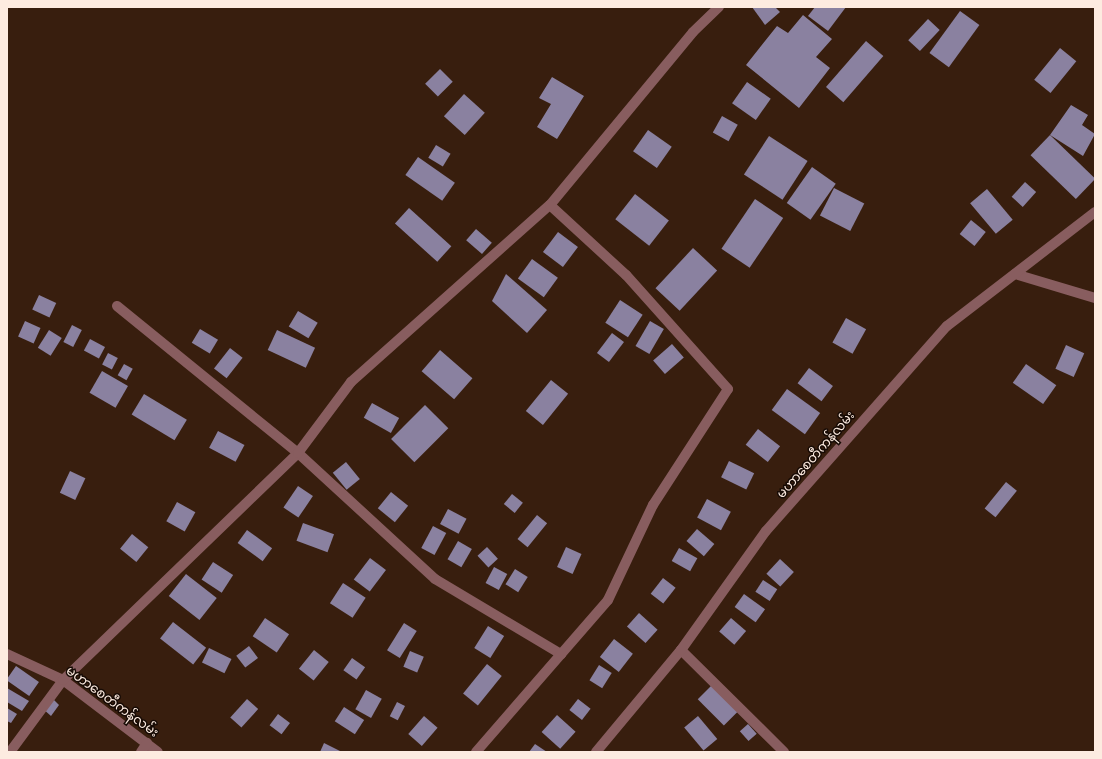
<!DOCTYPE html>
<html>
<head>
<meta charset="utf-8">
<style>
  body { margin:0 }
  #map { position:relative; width:1102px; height:759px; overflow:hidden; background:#381e0e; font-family:Helvetica,"Noto Sans Myanmar",sans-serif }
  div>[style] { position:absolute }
  .building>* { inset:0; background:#8a81a0; transform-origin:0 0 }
  .street>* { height:10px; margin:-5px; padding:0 5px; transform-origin:5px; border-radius:5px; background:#885d5f }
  span { translate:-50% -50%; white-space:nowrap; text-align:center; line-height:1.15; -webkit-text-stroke:3px #170b05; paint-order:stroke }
  .street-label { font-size:13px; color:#fdebe0 }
  .frame { position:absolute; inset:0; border:8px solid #fdebe0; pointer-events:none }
</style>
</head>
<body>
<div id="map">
  <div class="building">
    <div style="clip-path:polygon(752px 7px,775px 7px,780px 12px,765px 25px)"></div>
    <div style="clip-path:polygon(815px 7px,846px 7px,828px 31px,808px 16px)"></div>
    <div style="left:960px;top:11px;width:24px;height:52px;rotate:36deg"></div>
    <div style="clip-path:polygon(803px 15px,832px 39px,816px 57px,830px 68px,799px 108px,746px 65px,777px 26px,788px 33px)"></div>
    <div style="left:928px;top:19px;width:16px;height:29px;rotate:43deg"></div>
    <div style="left:866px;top:41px;width:23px;height:61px;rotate:41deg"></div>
    <div style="left:1060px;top:48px;width:21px;height:41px;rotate:39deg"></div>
    <div style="left:440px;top:69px;width:18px;height:21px;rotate:45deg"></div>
    <div style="clip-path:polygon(552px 77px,584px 96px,557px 139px,537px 127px,551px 104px,539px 98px)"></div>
    <div style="left:747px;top:82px;width:29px;height:26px;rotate:35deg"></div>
    <div style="left:464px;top:94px;width:28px;height:30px;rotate:42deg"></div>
    <div style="clip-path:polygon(1071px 105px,1088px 115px,1082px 125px,1095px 134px,1083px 156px,1050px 135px)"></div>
    <div style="left:722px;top:116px;width:18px;height:19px;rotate:29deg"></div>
    <div style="left:648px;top:130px;width:29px;height:26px;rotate:35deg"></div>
    <div style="left:1050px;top:135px;width:63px;height:28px;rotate:44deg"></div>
    <div style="left:769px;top:136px;width:46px;height:46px;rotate:33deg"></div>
    <div style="left:436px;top:145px;width:17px;height:15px;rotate:31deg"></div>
    <div style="left:418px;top:157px;width:45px;height:22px;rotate:35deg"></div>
    <div style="left:812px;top:167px;width:29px;height:44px;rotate:35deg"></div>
    <div style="left:1025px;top:182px;width:15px;height:20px;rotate:42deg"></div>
    <div style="left:834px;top:188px;width:34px;height:31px;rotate:27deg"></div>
    <div style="left:987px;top:189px;width:40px;height:22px;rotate:50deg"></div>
    <div style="left:635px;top:194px;width:43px;height:32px;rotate:38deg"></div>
    <div style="left:755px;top:199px;width:34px;height:60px;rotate:34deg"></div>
    <div style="left:409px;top:208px;width:57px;height:21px;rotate:42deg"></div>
    <div style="left:971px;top:220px;width:19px;height:18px;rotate:39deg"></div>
    <div style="left:476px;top:229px;width:21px;height:15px;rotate:41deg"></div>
    <div style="left:558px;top:232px;width:25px;height:25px;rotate:37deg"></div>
    <div style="left:693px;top:248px;width:33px;height:55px;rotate:43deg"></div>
    <div style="left:532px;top:259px;width:32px;height:24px;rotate:36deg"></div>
    <div style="clip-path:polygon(506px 274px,547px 310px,527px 333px,492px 301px)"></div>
    <div style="left:39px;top:295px;width:19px;height:16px;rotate:25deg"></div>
    <div style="left:620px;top:300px;width:27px;height:27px;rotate:33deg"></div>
    <div style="left:298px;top:311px;width:23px;height:18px;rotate:31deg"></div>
    <div style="left:846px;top:318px;width:23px;height:28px;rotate:29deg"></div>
    <div style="left:25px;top:321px;width:17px;height:17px;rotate:24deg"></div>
    <div style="left:650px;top:321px;width:16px;height:29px;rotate:30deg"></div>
    <div style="left:72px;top:325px;width:11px;height:19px;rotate:27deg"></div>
    <div style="left:200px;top:329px;width:21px;height:16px;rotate:31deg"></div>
    <div style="left:49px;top:330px;width:15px;height:21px;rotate:32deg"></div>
    <div style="left:277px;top:330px;width:42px;height:22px;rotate:25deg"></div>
    <div style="left:612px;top:333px;width:15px;height:25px;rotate:37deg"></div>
    <div style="left:90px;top:339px;width:17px;height:13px;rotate:28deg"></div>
    <div style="left:672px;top:344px;width:18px;height:25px;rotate:49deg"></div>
    <div style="left:1066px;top:345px;width:20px;height:26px;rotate:24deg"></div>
    <div style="left:230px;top:348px;width:16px;height:26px;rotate:38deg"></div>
    <div style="left:440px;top:350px;width:43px;height:28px;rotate:41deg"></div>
    <div style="left:108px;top:353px;width:11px;height:13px;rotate:27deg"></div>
    <div style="left:124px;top:364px;width:10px;height:13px;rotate:29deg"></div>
    <div style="left:1026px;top:364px;width:37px;height:23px;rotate:35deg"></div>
    <div style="left:809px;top:368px;width:30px;height:19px;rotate:37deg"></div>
    <div style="left:102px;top:371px;width:30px;height:25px;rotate:30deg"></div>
    <div style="left:551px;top:380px;width:22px;height:40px;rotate:39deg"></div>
    <div style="left:787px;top:389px;width:41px;height:26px;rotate:36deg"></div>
    <div style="left:144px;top:394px;width:50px;height:24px;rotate:31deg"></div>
    <div style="left:372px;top:403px;width:31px;height:17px;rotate:29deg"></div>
    <div style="left:425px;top:405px;width:33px;height:48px;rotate:45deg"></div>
    <div style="left:758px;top:429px;width:28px;height:20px;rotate:38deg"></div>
    <div style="left:218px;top:431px;width:30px;height:19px;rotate:28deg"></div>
    <div style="left:729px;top:461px;width:28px;height:18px;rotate:26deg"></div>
    <div style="left:346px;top:462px;width:22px;height:17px;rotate:51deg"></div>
    <div style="left:70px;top:471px;width:17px;height:24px;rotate:25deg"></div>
    <div style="left:1006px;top:482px;width:14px;height:34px;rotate:39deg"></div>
    <div style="left:298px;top:486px;width:18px;height:26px;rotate:34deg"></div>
    <div style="left:391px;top:492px;width:22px;height:21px;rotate:39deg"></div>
    <div style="left:512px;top:494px;width:14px;height:13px;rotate:39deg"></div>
    <div style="left:707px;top:499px;width:27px;height:21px;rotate:28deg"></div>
    <div style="left:177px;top:502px;width:21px;height:22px;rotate:29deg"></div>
    <div style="left:448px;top:509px;width:21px;height:17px;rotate:28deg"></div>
    <div style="left:537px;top:515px;width:13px;height:31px;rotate:39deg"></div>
    <div style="left:303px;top:523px;width:33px;height:19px;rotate:20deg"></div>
    <div style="left:433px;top:526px;width:15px;height:25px;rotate:28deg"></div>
    <div style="left:697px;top:529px;width:23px;height:16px;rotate:41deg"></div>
    <div style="left:247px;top:530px;width:31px;height:16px;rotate:36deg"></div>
    <div style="left:132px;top:534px;width:21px;height:19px;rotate:39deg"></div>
    <div style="left:458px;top:541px;width:16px;height:21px;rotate:30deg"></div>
    <div style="left:487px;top:547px;width:16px;height:13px;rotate:47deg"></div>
    <div style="left:566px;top:547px;width:17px;height:22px;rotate:24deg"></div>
    <div style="left:679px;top:548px;width:21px;height:15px;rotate:29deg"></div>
    <div style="left:370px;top:558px;width:20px;height:27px;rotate:37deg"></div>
    <div style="left:780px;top:559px;width:19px;height:20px;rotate:43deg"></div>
    <div style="left:213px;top:562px;width:24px;height:21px;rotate:33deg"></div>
    <div style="left:494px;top:567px;width:15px;height:18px;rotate:28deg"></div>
    <div style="left:515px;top:569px;width:15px;height:18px;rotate:32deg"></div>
    <div style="left:186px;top:574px;width:39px;height:28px;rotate:38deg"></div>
    <div style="left:663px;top:578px;width:16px;height:20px;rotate:38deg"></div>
    <div style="left:763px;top:580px;width:17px;height:14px;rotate:33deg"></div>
    <div style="left:343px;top:583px;width:27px;height:24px;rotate:33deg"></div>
    <div style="left:744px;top:594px;width:26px;height:16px;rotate:36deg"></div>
    <div style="left:639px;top:613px;width:25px;height:18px;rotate:42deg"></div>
    <div style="left:265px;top:618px;width:29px;height:22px;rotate:34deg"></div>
    <div style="left:731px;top:618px;width:20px;height:18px;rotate:41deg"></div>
    <div style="left:173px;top:622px;width:42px;height:21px;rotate:38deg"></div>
    <div style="left:404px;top:623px;width:15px;height:32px;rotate:32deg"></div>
    <div style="left:488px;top:626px;width:19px;height:26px;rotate:32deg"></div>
    <div style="left:614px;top:639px;width:24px;height:23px;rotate:38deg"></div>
    <div style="left:249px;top:646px;width:15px;height:16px;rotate:53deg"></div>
    <div style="left:209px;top:648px;width:25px;height:16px;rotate:26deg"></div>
    <div style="left:314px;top:650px;width:19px;height:24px;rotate:39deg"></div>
    <div style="left:410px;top:651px;width:15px;height:17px;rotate:23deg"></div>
    <div style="left:352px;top:658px;width:16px;height:15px;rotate:35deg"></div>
    <div style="left:487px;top:664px;width:19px;height:38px;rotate:39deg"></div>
    <div style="left:599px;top:665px;width:15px;height:18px;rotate:32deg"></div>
    <div style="left:16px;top:666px;width:28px;height:17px;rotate:35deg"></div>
    <div style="left:714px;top:683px;width:37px;height:23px;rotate:45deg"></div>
    <div style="clip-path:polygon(7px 688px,29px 701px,22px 711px,7px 702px)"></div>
    <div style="left:366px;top:690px;width:18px;height:22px;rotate:29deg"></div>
    <div style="clip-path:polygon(51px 697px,59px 705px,51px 716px,42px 708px)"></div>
    <div style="left:247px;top:699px;width:15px;height:25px;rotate:42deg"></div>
    <div style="left:578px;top:699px;width:16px;height:14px;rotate:38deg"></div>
    <div style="left:397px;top:702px;width:9px;height:16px;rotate:27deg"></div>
    <div style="left:344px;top:707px;width:24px;height:17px;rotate:33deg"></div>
    <div style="clip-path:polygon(7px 708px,17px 714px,11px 723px,7px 721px)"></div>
    <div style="left:278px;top:714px;width:15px;height:14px;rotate:37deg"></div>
    <div style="left:557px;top:715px;width:25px;height:23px;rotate:42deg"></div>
    <div style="left:424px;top:716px;width:18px;height:24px;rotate:41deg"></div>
    <div style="left:698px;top:716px;width:30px;height:18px;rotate:50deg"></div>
    <div style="left:748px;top:724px;width:13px;height:11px;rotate:48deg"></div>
    <div style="clip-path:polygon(324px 743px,340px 751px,339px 752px,320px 752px)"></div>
    <div style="clip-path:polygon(535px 744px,547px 752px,529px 752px)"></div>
  </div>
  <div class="street">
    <div style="left:1015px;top:274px;width:84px;rotate:16.7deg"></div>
    <div style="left:117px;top:306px;width:233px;rotate:39.1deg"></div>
    <div style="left:298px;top:453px;width:186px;rotate:42.6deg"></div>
    <div style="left:435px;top:579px;width:147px;rotate:30.8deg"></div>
    <div style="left:681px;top:650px;width:145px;rotate:44.7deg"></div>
    <div style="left:7px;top:654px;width:62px;rotate:24.9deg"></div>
    <div style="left:63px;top:680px;width:119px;rotate:37.2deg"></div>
    <div style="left:10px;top:752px;width:89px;rotate:-53.6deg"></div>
    <div style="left:63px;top:680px;width:327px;rotate:-44deg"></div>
    <div style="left:298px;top:453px;width:89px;rotate:-53.3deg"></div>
    <div style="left:351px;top:382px;width:266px;rotate:-41.7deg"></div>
    <div style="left:550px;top:205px;width:224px;rotate:-50.4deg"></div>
    <div style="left:693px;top:32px;width:36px;rotate:-44deg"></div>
    <div style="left:141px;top:752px;width:11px;rotate:-56deg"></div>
    <div style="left:476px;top:752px;width:201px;rotate:-49deg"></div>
    <div style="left:608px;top:600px;width:105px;rotate:-64.7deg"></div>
    <div style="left:653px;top:505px;width:138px;rotate:-57.1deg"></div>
    <div style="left:728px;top:389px;width:153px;rotate:-131.8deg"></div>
    <div style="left:626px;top:275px;width:103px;rotate:-137.4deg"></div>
    <div style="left:596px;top:752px;width:133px;rotate:-50.2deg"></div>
    <div style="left:681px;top:650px;width:146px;rotate:-54.5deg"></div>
    <div style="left:766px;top:531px;width:273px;rotate:-48.6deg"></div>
    <div style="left:947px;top:326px;width:187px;rotate:-37.6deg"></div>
  </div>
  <div class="street-label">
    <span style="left:816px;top:455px;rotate:-49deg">မဟာစေတီကန်လမ်း</span>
    <span style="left:112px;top:702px;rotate:36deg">မဟာစေတီကန်လမ်း</span>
  </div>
  <div class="frame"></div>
</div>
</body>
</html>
